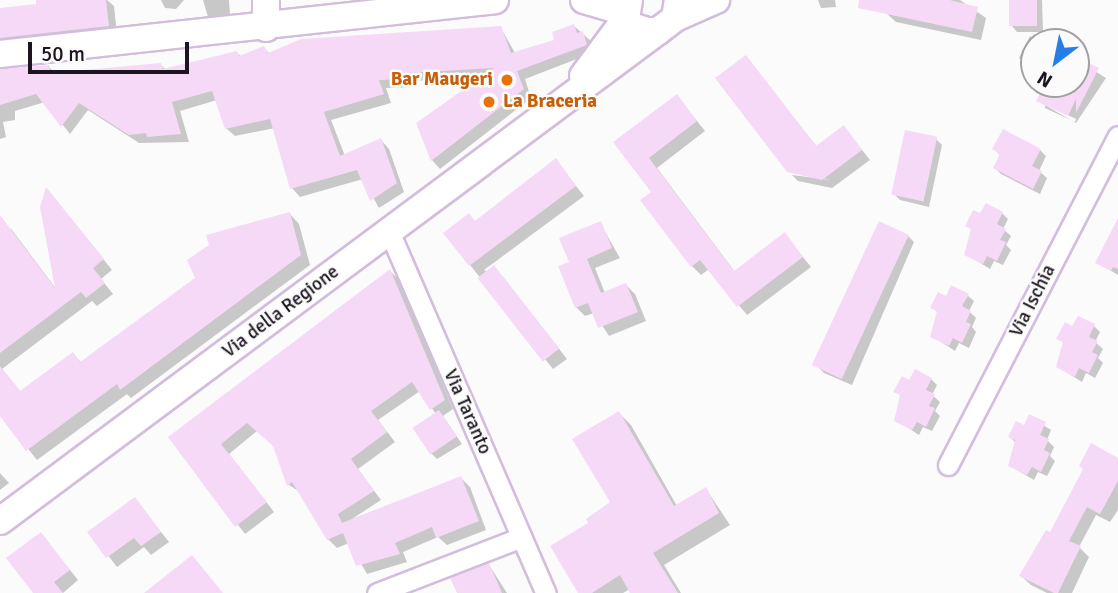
<!DOCTYPE html>
<html>
<head>
<meta charset="utf-8">
<style>
  body { margin:0 }
  #map { position:relative; width:1118px; height:593px; overflow:hidden; background:#fbfbfb; font-family:Signika,sans-serif }
  div>[style] { position:absolute }
  .shadow>* { inset:0; background:#0003 }
  .building>* { inset:0; background:#f6d9f7; transform-origin:0 0 }
  .roads { filter:drop-shadow(2px 0 #d3bddd) drop-shadow(-2px 0 #d3bddd) drop-shadow(0 2px #d3bddd) drop-shadow(0 -2px #d3bddd) }
  .street>* { height:19px; margin:-9.5px; padding:0 9.5px; transform-origin:9.5px; border-radius:9.5px; background:#fff }
  .secondary>* { height:26px; margin:-13px; padding:0 13px; transform-origin:13px; border-radius:13px; background:#fff }
  .dots>* { width:19px; height:19px; translate:-50% -50%; box-sizing:border-box; border:4px solid #fbfbfb; border-radius:50% }
  span { translate:-50% -50%; white-space:nowrap; text-align:center; line-height:1.15; -webkit-text-stroke:5px #fbfbfb; paint-order:stroke }
  .food-label { font-size:19px; color:#c56008; font-weight:700 }
  .right { translate:-100% -50%; text-align:right }
  .left { translate:0 -50%; text-align:left }
  .street-label { font-size:19px; color:#1c141f }
  .north { position:absolute; left:1020px; top:28px; width:70px; height:70px; box-sizing:border-box; background:#fbfbfb; border:2px solid #a29fa3; border-radius:50%; rotate:212deg; font-size:19px; font-weight:700; line-height:28px; text-align:center; color:#1c141f }
  .north::after { content:''; display:block; margin:auto; width:24px; height:32px; background:#267ee8; clip-path:polygon(50% 0,100% 100%,50% 72%,0 100%) }
  .scale { position:absolute; left:28px; top:42px; width:161px; height:32px; box-sizing:border-box; border:4px solid #1c141f; border-top:0; padding-left:9px; font-size:21px; line-height:24px; white-space:nowrap; color:#1c141f; -webkit-text-stroke:5px #fbfbfb; paint-order:stroke }
</style>
</head>
<body>
<div id="map">
  <div class="shadow">
    <div style="clip-path:polygon(37px 0,107px 0,114px 6px,117px 34px,0 51px,0 10px,38px 5px)"></div>
    <div style="clip-path:polygon(161px 0,184px 0,176px 9px,165px 8px)"></div>
    <div style="clip-path:polygon(203px 0,229px 0,230px 15px,208px 17px)"></div>
    <div style="clip-path:polygon(818px 0,835px 0,836px 7px,821px 8px)"></div>
    <div style="clip-path:polygon(888px 0,960px 0,986px 18px,981px 40px,896px 22px,886px 13px)"></div>
    <div style="clip-path:polygon(1011px 0,1042px 0,1043px 32px,1017px 32px,1011px 25px)"></div>
    <div style="clip-path:polygon(574px 26px,591px 41px,595px 52px,525px 79px,531px 98px,440px 169px,432px 160px,418px 124px,484px 77px,415px 81px,415px 87px,386px 88px,391px 103px,331px 120px,345px 156px,381px 140px,389px 149px,404px 192px,379px 208px,363px 179px,300px 197px,292px 188px,275px 128px,235px 136px,226px 128px,217px 100px,180px 111px,189px 142px,139px 143px,88px 110px,70px 134px,45px 102px,15px 111px,15px 120px,3px 122px,6px 137px,0 139px,0 70px,48px 66px,57px 75px,160px 64px,166px 70px,237px 53px,242px 57px,264px 48px,270px 54px,501px 28px,515px 53px,557px 41px)"></div>
    <div style="clip-path:polygon(1030px 36px,1042px 42px,1034px 42px,1034px 70px,1019px 58px)"></div>
    <div style="clip-path:polygon(746px 57px,817px 147px,844px 127px,870px 160px,832px 188px,798px 181px,792px 175px,831px 180px,788px 171px)"></div>
    <div style="clip-path:polygon(evenodd,1076px 59px,1106px 78px,1076px 123px,1038px 101px,1044px 84px,1076px 84px,1076px 59px,1045px 104px,1076px 119px,1075px 122px,1045px 108px,1045px 104px)"></div>
    <div style="clip-path:polygon(677px 96px,705px 131px,657px 168px,735px 272px,784px 234px,811px 267px,747px 315px,709px 269px,701px 275px,692px 266px,653px 193px,615px 142px)"></div>
    <div style="clip-path:polygon(936px 139px,942px 145px,929px 207px,900px 200px,894px 194px)"></div>
    <div style="clip-path:polygon(994px 149px,1040px 150px,1046px 156px,1039px 171px,1047px 178px,1040px 194px,1001px 174px,995px 168px,1001px 156px)"></div>
    <div style="clip-path:polygon(556px 161px,584px 196px,484px 270px,503px 277px,567px 359px,553px 369px,470px 265px,476px 223px)"></div>
    <div style="clip-path:polygon(55px 199px,112px 270px,101px 279px,113px 294px,97px 306px,92px 301px,2px 369px,21px 392px,73px 354px,82px 363px,290px 214px,299px 224px,310px 265px,131px 398px,127px 394px,37px 460px,0 414px,0 222px,12px 230px,57px 290px)"></div>
    <div style="clip-path:polygon(1002px 213px,1008px 219px,1003px 229px,1011px 236px,1006px 245px,1011px 250px,1003px 265px,994px 261px,990px 269px,966px 254px,973px 231px,967px 225px,981px 216px)"></div>
    <div style="clip-path:polygon(600px 223px,620px 258px,595px 268px,605px 293px,626px 285px,635px 294px,646px 321px,609px 336px,594px 313px,585px 316px,576px 307px,572px 262px)"></div>
    <div style="clip-path:polygon(1118px 231px,1118px 275px,1098px 263px)"></div>
    <div style="clip-path:polygon(908px 236px,914px 242px,852px 385px,824px 373px,818px 367px)"></div>
    <div style="clip-path:polygon(390px 271px,398px 279px,453px 409px,443px 416px,462px 444px,437px 459px,431px 453px,414px 428px,436px 414px,420px 391px,378px 420px,395px 442px,358px 469px,381px 500px,352px 519px,461px 478px,470px 487px,486px 530px,447px 545px,438px 537px,403px 552px,407px 562px,367px 574px,349px 543px,337px 548px,328px 539px,300px 492px,289px 485px,276px 447px,257px 431px,229px 454px,274px 512px,245px 534px,170px 437px)"></div>
    <div style="clip-path:polygon(967px 295px,974px 301px,969px 311px,976px 318px,972px 327px,976px 332px,969px 348px,959px 343px,955px 351px,932px 336px,938px 313px,932px 307px,947px 298px)"></div>
    <div style="clip-path:polygon(1094px 326px,1100px 332px,1095px 342px,1103px 349px,1098px 358px,1103px 363px,1095px 378px,1086px 373px,1082px 382px,1058px 367px,1064px 344px,1059px 338px,1073px 329px)"></div>
    <div style="clip-path:polygon(931px 379px,937px 385px,932px 395px,940px 402px,935px 411px,940px 416px,932px 431px,923px 427px,919px 435px,896px 420px,902px 397px,896px 391px,910px 382px)"></div>
    <div style="clip-path:polygon(619px 413px,631px 425px,677px 506px,706px 489px,730px 525px,664px 565px,681px 593px,632px 593px,630px 589px,623px 593px,580px 593px,591px 524px,612px 502px)"></div>
    <div style="clip-path:polygon(1029px 416px,1051px 430px,1047px 440px,1054px 447px,1050px 456px,1055px 461px,1047px 476px,1038px 472px,1034px 480px,1010px 466px,1016px 443px,1010px 437px,1024px 427px)"></div>
    <div style="clip-path:polygon(1118px 459px,1118px 510px,1110px 522px,1096px 515px,1079px 547px,1089px 557px,1072px 593px,1047px 593px,1031px 585px,1021px 576px,1051px 534px)"></div>
    <div style="clip-path:polygon(0 473px,9px 483px,0 490px)"></div>
    <div style="clip-path:polygon(135px 499px,169px 542px,151px 555px,144px 547px,117px 567px,90px 532px)"></div>
    <div style="clip-path:polygon(41px 534px,78px 580px,63px 593px,35px 593px)"></div>
    <div style="clip-path:polygon(489px 565px,507px 593px,457px 593px)"></div>
  </div>
  <div class="building">
    <div style="clip-path:polygon(36px 0,106px 0,109px 26px,0 38px,0 8px,36px 4px)"></div>
    <div style="clip-path:polygon(859px 0,950px 0,978px 7px,972px 32px,858px 8px)"></div>
    <div style="left:1009px;top:0;width:28px;height:26px"></div>
    <div style="clip-path:polygon(574px 24px,577px 33px,583px 31px,587px 45px,517px 71px,524px 89px,431px 161px,416px 123px,494px 68px,407px 73px,407px 79px,379px 80px,384px 94px,324px 112px,340px 156px,381px 138px,397px 183px,370px 201px,357px 170px,290px 189px,270px 119px,225px 129px,212px 91px,172px 102px,181px 134px,147px 137px,146px 133px,129px 135px,79px 103px,61px 127px,36px 94px,0 105px,0 69px,49px 65px,50px 73px,161px 63px,163px 69px,237px 51px,239px 56px,264px 46px,268px 53px,301px 39px,501px 26px,511px 53px,554px 40px,552px 32px)"></div>
    <div style="clip-path:polygon(746px 55px,816px 146px,844px 125px,862px 150px,822px 180px,787px 172px,715px 78px)"></div>
    <div style="clip-path:polygon(1076px 57px,1099px 68px,1076px 113px,1076px 99px,1068px 116px,1036px 101px,1045px 84px,1076px 84px)"></div>
    <div style="clip-path:polygon(677px 94px,697px 121px,649px 158px,734px 271px,785px 232px,803px 257px,737px 307px,700px 260px,691px 267px,640px 200px,651px 192px,613px 142px)"></div>
    <div style="clip-path:polygon(1003px 129px,1041px 149px,1032px 166px,1042px 171px,1033px 189px,993px 168px,1000px 154px,992px 149px)"></div>
    <div style="left:905px;top:130px;width:33px;height:66px;rotate:12deg"></div>
    <div style="clip-path:polygon(556px 158px,576px 186px,469px 266px,443px 233px,469px 213px,475px 221px)"></div>
    <div style="clip-path:polygon(46px 187px,104px 259px,93px 268px,105px 283px,86px 298px,81px 292px,0 353px,0 215px,55px 288px,40px 207px)"></div>
    <div style="clip-path:polygon(986px 203px,1003px 212px,997px 224px,1006px 229px,1000px 240px,1006px 242px,997px 261px,987px 256px,983px 264px,964px 255px,971px 229px,965px 226px,973px 210px,980px 213px)"></div>
    <div style="clip-path:polygon(290px 212px,301px 255px,120px 390px,117px 384px,26px 451px,0 416px,0 366px,20px 391px,73px 352px,80px 362px,195px 278px,187px 260px,209px 245px,206px 235px)"></div>
    <div style="clip-path:polygon(1118px 218px,1118px 269px,1113px 267px,1111px 271px,1095px 263px)"></div>
    <div style="clip-path:polygon(601px 221px,612px 248px,587px 259px,601px 293px,626px 283px,638px 312px,598px 328px,588px 303px,575px 308px,558px 266px,569px 262px,559px 238px)"></div>
    <div style="left:879px;top:221px;width:33px;height:159px;rotate:25deg"></div>
    <div style="left:494px;top:265px;width:106px;height:21px;rotate:52deg"></div>
    <div style="clip-path:polygon(390px 269px,445px 400px,430px 410px,412px 382px,371px 411px,387px 432px,351px 459px,374px 491px,338px 514px,342px 523px,461px 476px,479px 521px,436px 538px,432px 527px,395px 543px,400px 554px,356px 566px,343px 533px,327px 540px,292px 482px,287px 486px,273px 446px,247px 423px,221px 444px,267px 502px,235px 527px,168px 437px)"></div>
    <div style="clip-path:polygon(951px 285px,969px 294px,962px 306px,971px 311px,966px 322px,971px 324px,962px 343px,953px 338px,949px 346px,930px 337px,937px 311px,930px 308px,938px 292px,946px 296px)"></div>
    <div style="clip-path:polygon(1078px 316px,1095px 324px,1089px 337px,1098px 341px,1092px 352px,1098px 355px,1089px 373px,1079px 368px,1075px 377px,1056px 367px,1063px 342px,1056px 339px,1065px 322px,1072px 326px)"></div>
    <div style="clip-path:polygon(915px 369px,932px 378px,926px 390px,935px 394px,929px 406px,935px 408px,926px 427px,917px 422px,912px 430px,894px 421px,900px 395px,893px 392px,902px 376px,909px 380px)"></div>
    <div style="left:439px;top:410px;width:32px;height:32px;rotate:56deg"></div>
    <div style="clip-path:polygon(619px 411px,674px 506px,706px 487px,719px 513px,653px 553px,678px 593px,630px 593px,620px 575px,592px 593px,578px 593px,550px 546px,588px 523px,586px 519px,610px 502px,572px 439px)"></div>
    <div style="clip-path:polygon(1029px 414px,1046px 422px,1040px 435px,1049px 439px,1044px 450px,1050px 453px,1041px 472px,1032px 467px,1027px 475px,1008px 466px,1015px 440px,1008px 437px,1016px 421px,1024px 425px)"></div>
    <div style="clip-path:polygon(1091px 443px,1118px 458px,1118px 481px,1100px 514px,1087px 507px,1069px 541px,1081px 546px,1058px 593px,1054px 593px,1019px 576px,1046px 530px,1050px 532px,1083px 469px,1079px 466px)"></div>
    <div style="clip-path:polygon(135px 497px,161px 532px,141px 546px,134px 538px,106px 558px,87px 532px)"></div>
    <div style="clip-path:polygon(41px 532px,70px 570px,54px 582px,63px 593px,33px 593px,6px 558px)"></div>
    <div style="clip-path:polygon(192px 555px,223px 593px,144px 593px)"></div>
    <div style="clip-path:polygon(489px 563px,502px 593px,457px 593px,450px 578px)"></div>
  </div>
  <div class="roads">
    <div class="street">
      <div style="left:389px;top:231px;width:395px;rotate:66.6deg"></div>
      <div style="left:948px;top:465px;width:370px;rotate:-62.7deg"></div>
      <div style="left:377px;top:593px;width:155px;rotate:-21.1deg"></div>
    </div>
    <div class="secondary">
      <div style="left:584px;top:0;width:43px;rotate:16.3deg"></div>
      <div style="left:629px;top:0;width:18px;rotate:99deg"></div>
      <div style="left:626px;top:18px;width:9px;rotate:58deg"></div>
      <div style="left:631px;top:26px;width:17px;rotate:17deg"></div>
      <div style="left:647px;top:31px;width:11px"></div>
      <div style="left:658px;top:31px;width:21px;rotate:-37deg"></div>
      <div style="left:675px;top:18px;width:18px;rotate:-81deg"></div>
      <div style="left:675px;top:18px;width:45px;rotate:-23.7deg"></div>
      <div style="left:266px;top:28px;width:28px;rotate:-90deg"></div>
      <div style="left:0;top:54px;width:498px;rotate:-6.2deg"></div>
      <div style="left:583px;top:76px;width:72px;rotate:-53.4deg"></div>
      <div style="left:0;top:521px;width:820px;rotate:-36.67deg"></div>
    </div>
  </div>
  <div class="dots">
    <div style="left:507px;top:80px;background:#e8710a"></div>
    <div style="left:489px;top:102px;background:#e8710a"></div>
  </div>
  <div class="food-label">
    <span class="right" style="left:493px;top:80px">Bar Maugeri</span>
    <span class="left" style="left:503px;top:102px">La Braceria</span>
  </div>
  <div class="street-label">
    <span style="left:1033px;top:301px;rotate:-63deg">Via Ischia</span>
    <span style="left:281px;top:312px;rotate:-37deg">Via della Regione</span>
    <span style="left:467px;top:412px;rotate:66deg">Via Taranto</span>
  </div>
  <div class="north">N</div>
  <div class="scale">50 m</div>
</div>
</body>
</html>
